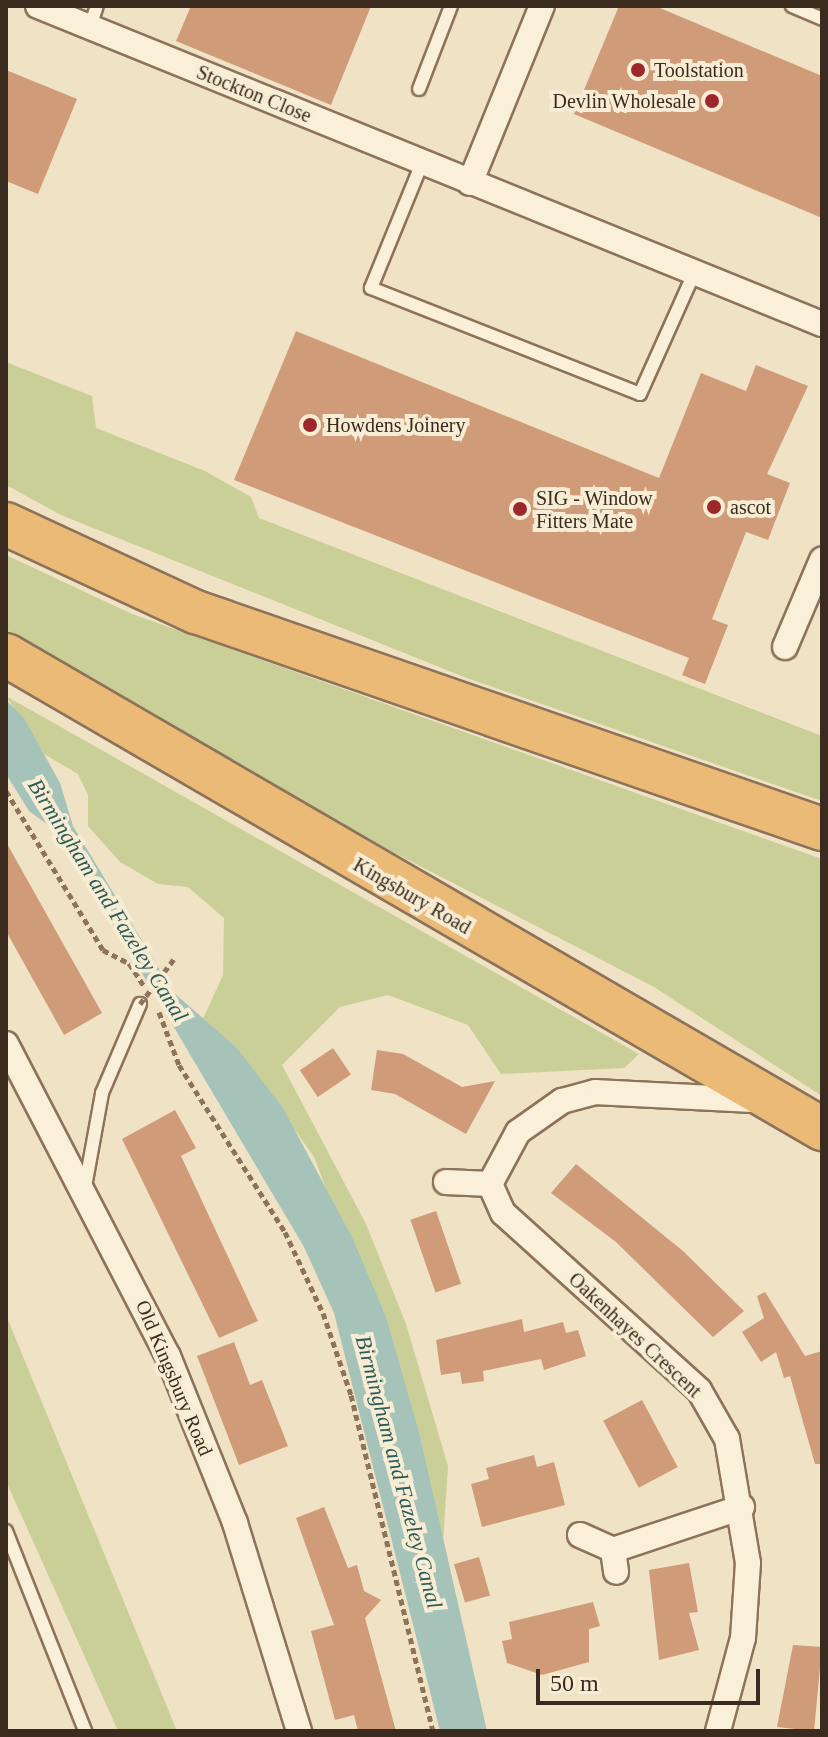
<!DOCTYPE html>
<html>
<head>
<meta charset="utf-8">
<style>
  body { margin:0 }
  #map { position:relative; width:828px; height:1737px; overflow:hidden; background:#f0e2c4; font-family:"Times New Roman",serif }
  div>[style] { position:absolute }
  .green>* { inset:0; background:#cacf97 }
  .water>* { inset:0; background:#a6c3ba }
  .building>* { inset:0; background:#cf9b79; transform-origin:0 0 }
  .path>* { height:5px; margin-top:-2.5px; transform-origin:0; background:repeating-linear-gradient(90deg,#8c735a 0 6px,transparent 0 10px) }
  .roads { filter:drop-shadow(2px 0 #8c735a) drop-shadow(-2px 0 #8c735a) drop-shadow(0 2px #8c735a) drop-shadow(0 -2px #8c735a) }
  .service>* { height:12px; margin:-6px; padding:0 6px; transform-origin:6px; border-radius:6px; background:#faefd8 }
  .minor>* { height:24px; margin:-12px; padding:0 12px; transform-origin:12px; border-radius:12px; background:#faefd8 }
  .trunk>* { height:42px; margin:-21px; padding:0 21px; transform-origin:21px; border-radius:21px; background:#ebba76 }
  .path-bridge>* { height:5px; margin-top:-2.5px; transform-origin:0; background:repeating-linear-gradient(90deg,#8c735a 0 6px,transparent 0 10px) }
  .dots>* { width:22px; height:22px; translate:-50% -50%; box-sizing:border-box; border:4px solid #f7ecd4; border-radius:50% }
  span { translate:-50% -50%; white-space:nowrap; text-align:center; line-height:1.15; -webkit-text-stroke:8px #f7ecd4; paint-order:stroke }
  .poi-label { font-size:20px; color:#3b2b1e }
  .left { translate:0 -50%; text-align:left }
  .right { translate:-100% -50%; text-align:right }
  .street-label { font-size:20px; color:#3b2b1e }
  .water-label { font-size:22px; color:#2d5b57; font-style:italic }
  .frame { position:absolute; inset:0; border:8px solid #3b2b1e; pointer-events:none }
  .scale { position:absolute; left:536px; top:1669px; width:224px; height:36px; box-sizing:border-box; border:4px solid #3b2b1e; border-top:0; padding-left:10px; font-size:24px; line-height:28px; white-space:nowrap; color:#3b2b1e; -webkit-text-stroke:6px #f7ecd4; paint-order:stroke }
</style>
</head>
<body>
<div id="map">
  <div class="green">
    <div style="clip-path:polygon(6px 362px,92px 396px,96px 428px,205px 471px,251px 497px,259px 518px,822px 736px,822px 801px,464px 677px,61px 515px,6px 485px)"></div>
    <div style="clip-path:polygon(6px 555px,132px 614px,822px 859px,822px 1096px,654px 987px,244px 775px,6px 630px)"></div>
    <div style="clip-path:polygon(6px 696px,639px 1054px,624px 1068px,501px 1074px,468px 1025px,388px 995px,340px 1007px,282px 1065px,366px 1224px,406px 1324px,448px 1466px,443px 1542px,419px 1432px,314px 1157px,237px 1048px,202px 1021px,223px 975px,224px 918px,188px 887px,158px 884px,120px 862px,88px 826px,88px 795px,78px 774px,44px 754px)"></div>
    <div style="clip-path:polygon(6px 1315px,177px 1731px,118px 1731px,6px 1481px)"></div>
  </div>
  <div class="water">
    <div style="clip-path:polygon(6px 700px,24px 718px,60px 783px,73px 826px,173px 992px,237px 1048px,283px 1108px,352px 1237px,386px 1317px,419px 1432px,487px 1731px,440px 1731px,334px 1313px,304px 1247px,59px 833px,29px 811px,6px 774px)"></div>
  </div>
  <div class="building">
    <div style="clip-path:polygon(191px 6px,371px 6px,331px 105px,176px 41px)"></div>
    <div style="clip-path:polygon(619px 6px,655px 6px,822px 76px,822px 218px,574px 114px)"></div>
    <div style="clip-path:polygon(6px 70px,77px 99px,38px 194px,6px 181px)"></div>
    <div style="clip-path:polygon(296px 331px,659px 478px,701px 373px,746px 391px,756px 365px,808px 386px,767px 474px,790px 483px,768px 540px,746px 532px,712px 619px,728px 625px,705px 684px,682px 675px,689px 658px,234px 480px)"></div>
    <div style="clip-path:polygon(6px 842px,102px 1013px,64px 1035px,6px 931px)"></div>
    <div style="left:333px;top:1048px;width:32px;height:40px;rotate:56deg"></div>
    <div style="clip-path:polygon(377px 1050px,403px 1054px,462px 1087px,495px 1081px,466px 1134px,395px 1094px,371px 1090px)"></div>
    <div style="clip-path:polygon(175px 1110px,196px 1148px,181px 1156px,258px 1321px,219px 1338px,122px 1139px)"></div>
    <div style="clip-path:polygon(576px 1164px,683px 1251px,744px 1311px,713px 1337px,616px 1242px,551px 1193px)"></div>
    <div style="left:436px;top:1211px;width:77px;height:27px;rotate:71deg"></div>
    <div style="clip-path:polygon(765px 1292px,805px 1356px,822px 1351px,822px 1464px,815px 1464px,790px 1376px,784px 1378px,776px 1352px,761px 1362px,742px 1332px,764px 1318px,757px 1296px)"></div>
    <div style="clip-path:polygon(522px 1319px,524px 1332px,563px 1322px,566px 1333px,578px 1330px,586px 1356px,544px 1370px,541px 1359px,483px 1371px,484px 1381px,462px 1384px,460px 1372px,441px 1375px,436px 1340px)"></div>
    <div style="clip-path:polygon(234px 1342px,250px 1385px,262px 1380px,288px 1446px,239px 1465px,197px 1356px)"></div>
    <div style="left:642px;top:1400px;width:76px;height:44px;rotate:62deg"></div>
    <div style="clip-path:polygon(534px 1455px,537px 1467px,554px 1462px,565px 1505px,482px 1527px,471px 1484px,489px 1479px,486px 1468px)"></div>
    <div style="clip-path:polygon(324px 1507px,348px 1568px,357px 1565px,364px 1591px,381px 1600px,365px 1618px,396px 1731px,358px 1731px,354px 1715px,335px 1720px,311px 1631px,334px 1625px,296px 1518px)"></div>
    <div style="left:479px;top:1557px;width:40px;height:26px;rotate:74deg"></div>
    <div style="clip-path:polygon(689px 1563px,698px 1612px,689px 1613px,699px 1650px,659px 1660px,649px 1570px)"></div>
    <div style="clip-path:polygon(593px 1602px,600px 1626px,589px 1629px,589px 1662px,542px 1675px,507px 1663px,502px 1641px,512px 1639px,509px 1622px)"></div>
    <div style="clip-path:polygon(793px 1645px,822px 1647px,814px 1731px,777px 1727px)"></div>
  </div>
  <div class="path">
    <div style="left:6px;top:791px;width:186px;rotate:58.6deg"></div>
    <div style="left:103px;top:950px;width:29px;rotate:27deg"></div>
    <div style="left:129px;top:963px;width:27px;rotate:57deg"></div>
    <div style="left:159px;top:1012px;width:57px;rotate:69.3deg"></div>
    <div style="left:179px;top:1065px;width:198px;rotate:57.6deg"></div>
    <div style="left:285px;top:1232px;width:89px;rotate:64.9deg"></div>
    <div style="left:323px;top:1313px;width:87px;rotate:71.1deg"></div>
    <div style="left:351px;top:1395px;width:346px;rotate:76.3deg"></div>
  </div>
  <div class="roads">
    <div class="service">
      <div style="left:792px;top:6px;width:33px;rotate:23deg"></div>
      <div style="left:90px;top:27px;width:22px;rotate:-72deg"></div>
      <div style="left:419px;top:89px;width:89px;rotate:-68.9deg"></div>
      <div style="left:422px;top:163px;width:135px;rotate:112.2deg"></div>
      <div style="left:371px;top:288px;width:289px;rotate:21.5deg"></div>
      <div style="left:640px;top:394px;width:133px;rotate:-65.9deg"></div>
      <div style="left:85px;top:1187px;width:96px;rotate:-79.7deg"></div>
      <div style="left:102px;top:1093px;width:97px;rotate:-66.9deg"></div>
      <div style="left:6px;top:1531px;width:215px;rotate:68.4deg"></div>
    </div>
    <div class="minor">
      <div style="left:38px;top:6px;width:846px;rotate:22.08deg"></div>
      <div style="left:470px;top:183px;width:191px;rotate:-67.9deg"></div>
      <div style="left:785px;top:647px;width:95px;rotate:-67deg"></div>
      <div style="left:6px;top:1044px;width:352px;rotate:62.6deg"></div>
      <div style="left:168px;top:1356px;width:180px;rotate:68.1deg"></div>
      <div style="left:235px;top:1523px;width:218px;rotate:72.9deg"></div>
      <div style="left:446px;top:1182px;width:44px;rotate:2.6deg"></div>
      <div style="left:580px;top:1535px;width:36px;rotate:24deg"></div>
      <div style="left:613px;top:1550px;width:22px;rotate:82deg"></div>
      <div style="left:613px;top:1550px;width:136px;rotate:-18.4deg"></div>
      <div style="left:718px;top:1731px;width:96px;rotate:-75deg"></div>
      <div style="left:743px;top:1638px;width:75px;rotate:-86.2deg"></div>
      <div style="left:748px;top:1563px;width:126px;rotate:-99.6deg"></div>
      <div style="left:727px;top:1439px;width:56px;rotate:-119.7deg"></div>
      <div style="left:699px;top:1390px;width:264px;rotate:-137.9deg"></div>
      <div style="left:503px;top:1213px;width:32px;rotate:-114deg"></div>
      <div style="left:490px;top:1184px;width:59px;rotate:-61.7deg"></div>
      <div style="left:518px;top:1132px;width:54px;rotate:-35.2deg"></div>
      <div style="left:562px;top:1101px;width:35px;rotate:-15deg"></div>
      <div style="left:596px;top:1092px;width:160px;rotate:2.9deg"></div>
    </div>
    <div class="trunk">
      <div style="left:6px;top:524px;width:209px;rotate:24.9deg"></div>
      <div style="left:196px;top:612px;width:663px;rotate:19.12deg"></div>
      <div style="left:6px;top:655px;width:944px;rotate:30.15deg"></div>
    </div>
  </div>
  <div class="path-bridge">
    <div style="left:140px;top:1004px;width:56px;rotate:-52.9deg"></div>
  </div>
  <div class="dots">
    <div style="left:638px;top:70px;background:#9d272b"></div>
    <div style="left:712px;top:101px;background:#9d272b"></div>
    <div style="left:310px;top:425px;background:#9d272b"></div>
    <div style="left:714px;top:507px;background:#9d272b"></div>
    <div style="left:520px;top:509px;background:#9d272b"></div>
  </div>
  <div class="poi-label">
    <span class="left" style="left:654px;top:70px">Toolstation</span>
    <span class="right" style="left:696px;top:101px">Devlin Wholesale</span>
    <span class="left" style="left:326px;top:425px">Howdens Joinery</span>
    <span class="left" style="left:536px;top:510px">SIG - Window<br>Fitters Mate</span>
    <span class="left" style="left:730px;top:507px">ascot</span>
  </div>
  <div class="street-label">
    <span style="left:254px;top:94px;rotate:22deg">Stockton Close</span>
    <span style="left:412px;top:896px;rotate:30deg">Kingsbury Road</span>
    <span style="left:635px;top:1335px;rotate:43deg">Oakenhayes Crescent</span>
    <span style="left:174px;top:1378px;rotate:67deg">Old Kingsbury Road</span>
  </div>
  <div class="water-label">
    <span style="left:108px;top:900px;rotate:58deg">Birmingham and Fazeley Canal</span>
    <span style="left:399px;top:1472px;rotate:75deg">Birmingham and Fazeley Canal</span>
  </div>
  <div class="frame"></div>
  <div class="scale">50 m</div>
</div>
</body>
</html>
